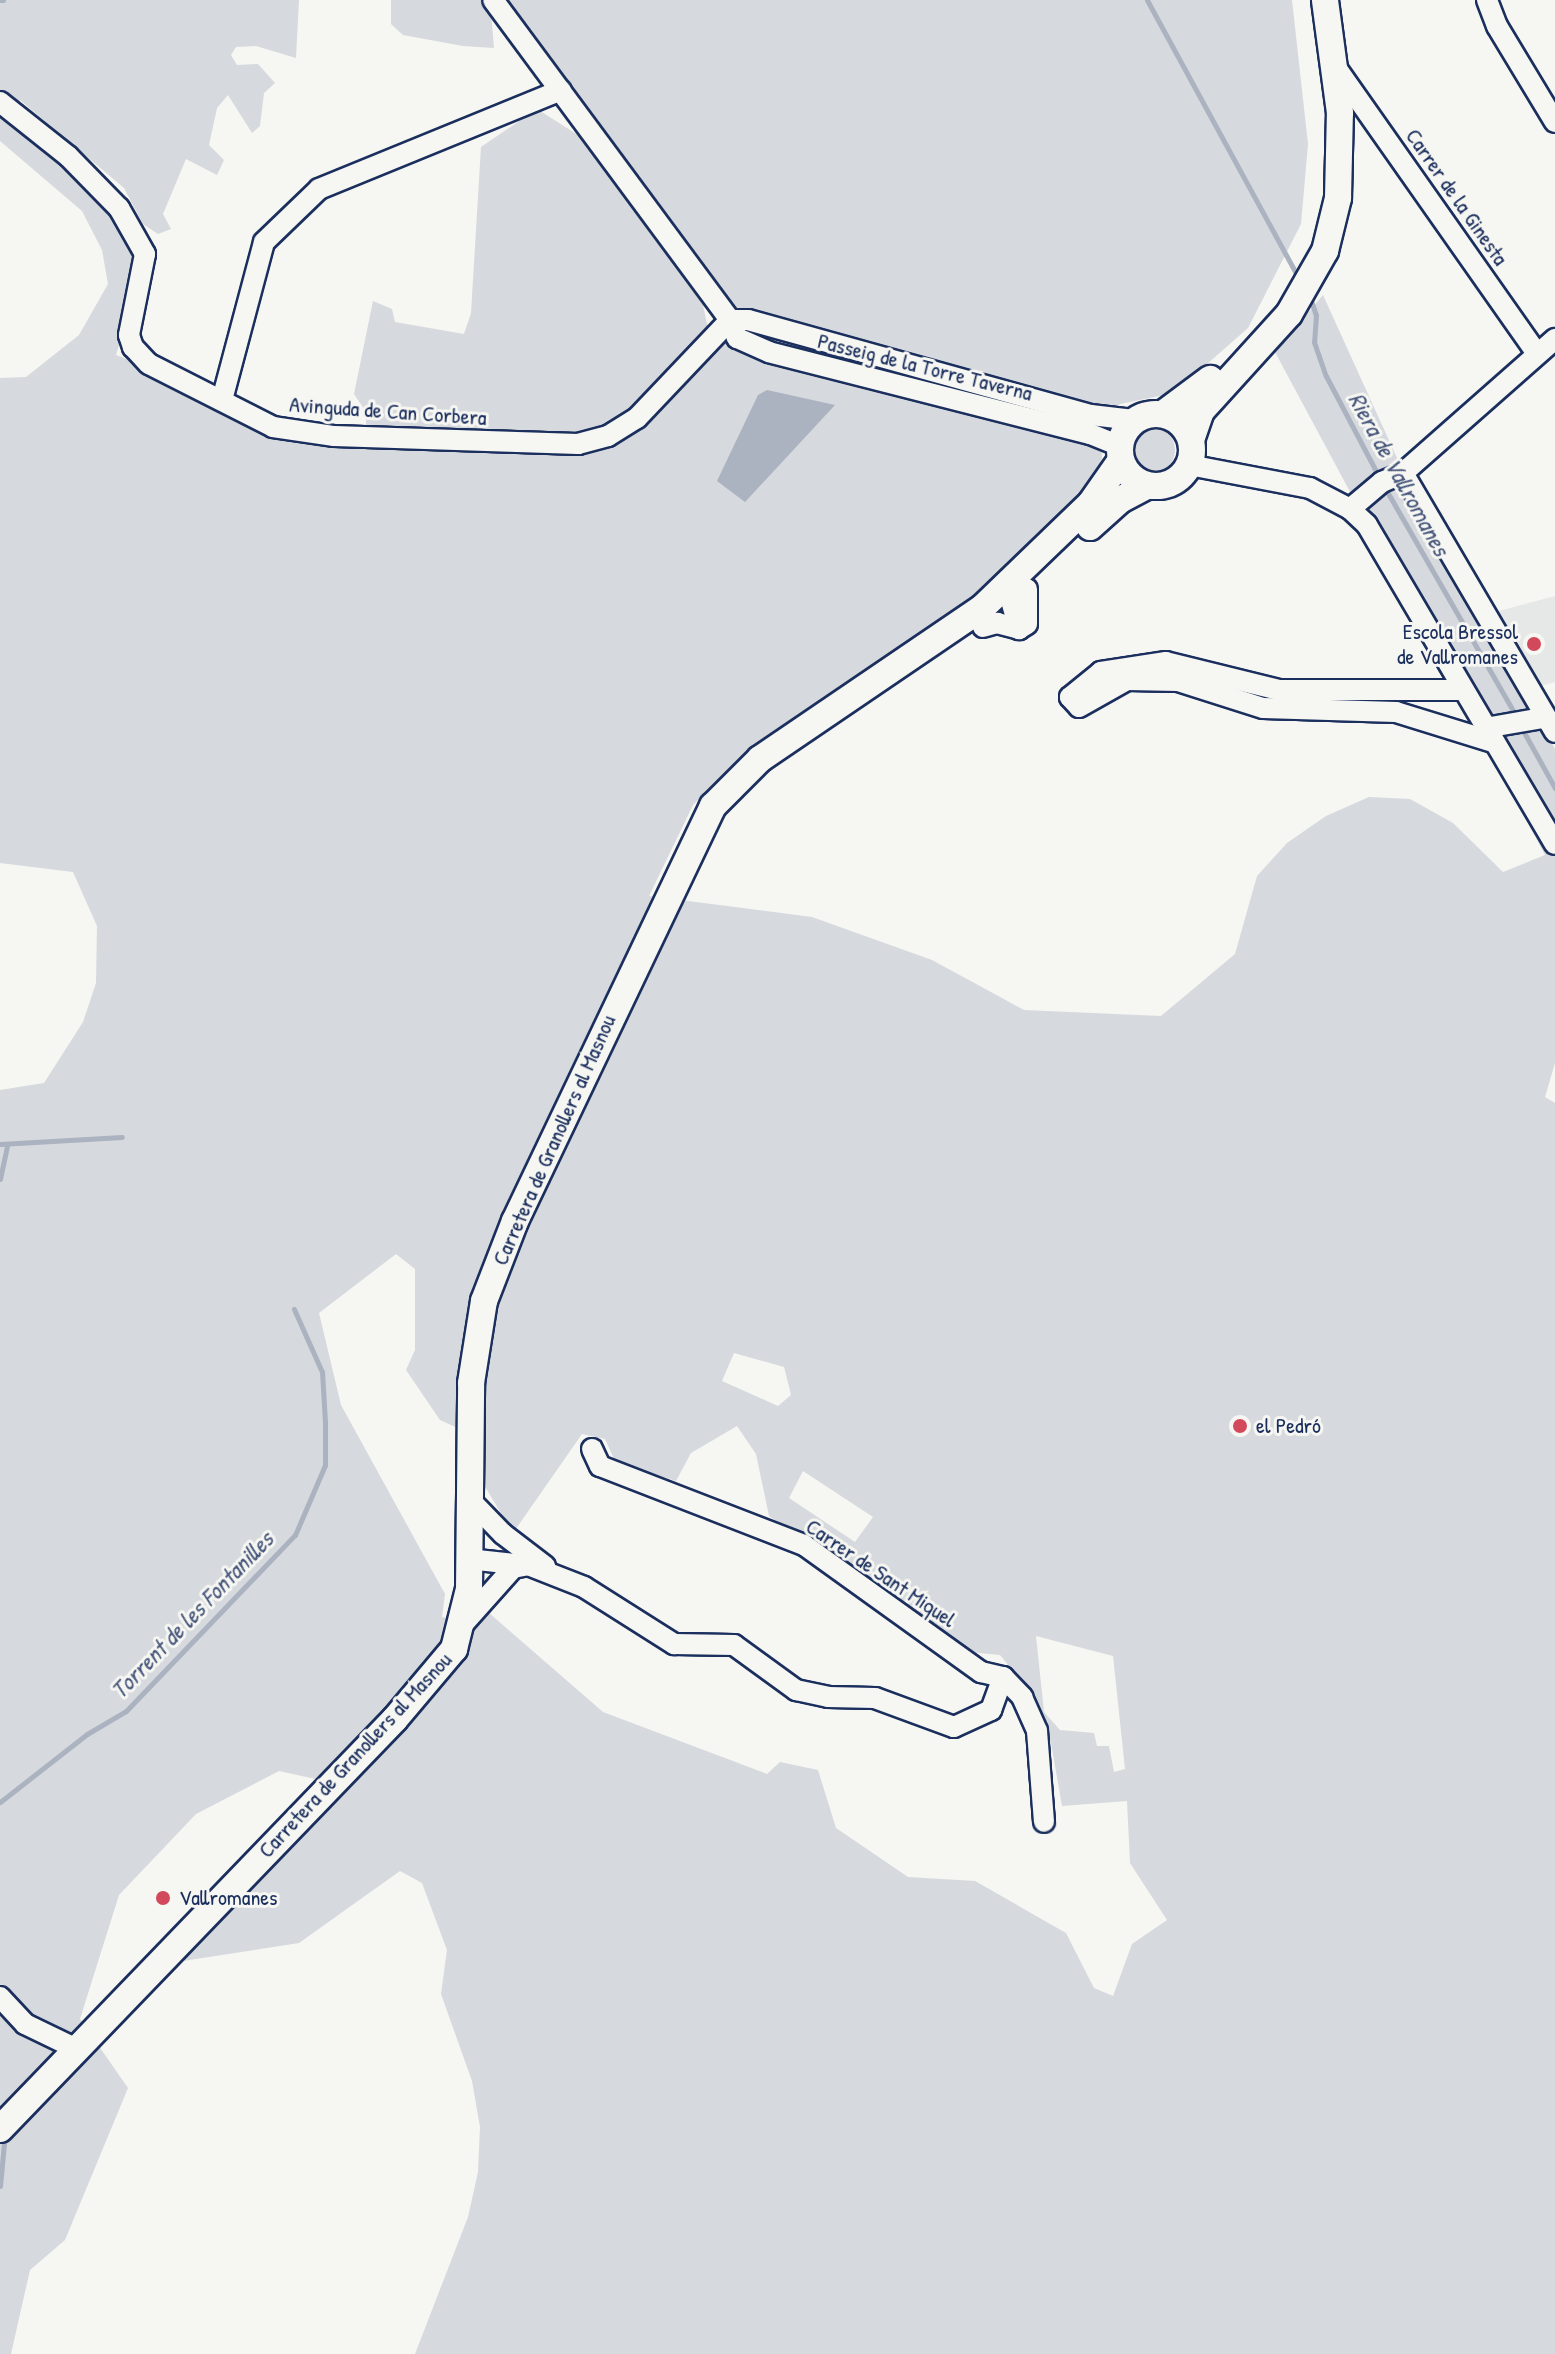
<!DOCTYPE html>
<html>
<head>
<meta charset="utf-8">
<style>
  body { margin:0 }
  #map { position:relative; width:1555px; height:2354px; overflow:hidden; background:#f6f6f2; font-family:"Patrick Hand",sans-serif }
  div>[style] { position:absolute }
  .built>* { inset:0; background:#e6e7e7 }
  .green>* { inset:0; background:#d6d9dd }
  .round { border-radius:50% }
  .water>* { inset:0; background:#abb2c0 }
  .stream>* { height:5px; margin:-2.5px; padding:0 2.5px; transform-origin:2.5px; border-radius:2.5px; background:#abb2c0 }
  .roads { filter:drop-shadow(2px 0 #1b2f5e) drop-shadow(-2px 0 #1b2f5e) drop-shadow(0 2px #1b2f5e) drop-shadow(0 -2px #1b2f5e) }
  .minor>* { height:20px; margin:-10px; padding:0 10px; transform-origin:10px; border-radius:10px; background:#f6f6f2 }
  .major>* { height:26px; margin:-13px; padding:0 13px; transform-origin:13px; border-radius:13px; background:#f6f6f2 }
  .major>.ring { margin:-13px; padding:0; box-sizing:content-box; background:none; border:26px solid #f6f6f2; border-radius:50% }
  .dots>* { width:22px; height:22px; translate:-50% -50%; box-sizing:border-box; border:4px solid #f6f6f2; border-radius:50% }
  span { translate:-50% -50%; white-space:nowrap; text-align:center; line-height:1.15; -webkit-text-stroke:6px #f6f6f2; paint-order:stroke }
  .street-label { font-size:22px; color:#1b2f5e }
  .poi-label { font-size:22px; color:#1b2f5e }
  .right { translate:-100% -50%; text-align:right }
  .left { translate:0 -50%; text-align:left }
  .water-label { font-size:24px; color:#46567b; font-style:italic }
</style>
</head>
<body>
<div id="map">
  <div class="built">
    <div style="clip-path:polygon(1555px 596px,1555px 682px,1537px 687px,1495px 612px)"></div>
  </div>
  <div class="green">
    <div style="clip-path:polygon(evenodd,0 0,299px 0,296px 58px,256px 46px,236px 47px,231px 55px,237px 65px,258px 64px,275px 83px,264px 93px,260px 126px,252px 133px,228px 95px,217px 108px,209px 145px,224px 160px,217px 175px,186px 159px,163px 214px,171px 229px,158px 234px,143px 224px,124px 188px,20px 100px,13px 118px,111px 208px,137px 254px,133px 299px,116px 355px,366px 450px,366px 412px,354px 394px,373px 301px,392px 309px,395px 322px,464px 334px,471px 313px,481px 147px,537px 109px,589px 142px,701px 297px,708px 328px,724px 343px,1093px 443px,1102px 453px,1101px 473px,1055px 527px,966px 605px,751px 746px,693px 805px,649px 896px,812px 917px,932px 960px,1024px 1010px,1161px 1016px,1235px 954px,1257px 876px,1287px 843px,1326px 816px,1369px 797px,1410px 799px,1453px 823px,1503px 872px,1545px 855px,1275px 352px,1323px 295px,1397px 458px,1555px 749px,1555px 1063px,1545px 1097px,1555px 1103px,1555px 2354px,415px 2354px,468px 2217px,478px 2172px,480px 2127px,472px 2081px,441px 1994px,447px 1950px,422px 1883px,400px 1871px,299px 1943px,170px 1963px,343px 1785px,279px 1771px,196px 1814px,119px 1895px,80px 2019px,128px 2088px,65px 2240px,30px 2270px,11px 2354px,0 2354px,0 1090px,44px 1083px,83px 1022px,96px 983px,97px 926px,73px 872px,0 863px,0 378px,26px 377px,79px 335px,108px 284px,102px 250px,82px 211px,0 141px,0 0,396px 1254px,415px 1269px,415px 1350px,406px 1370px,440px 1420px,482px 1439px,484px 1485px,513px 1533px,582px 1434px,605px 1439px,615px 1461px,676px 1481px,691px 1453px,737px 1426px,756px 1454px,769px 1516px,969px 1652px,1000px 1655px,1022px 1682px,1051px 1743px,1062px 1806px,1127px 1801px,1130px 1863px,1167px 1920px,1132px 1944px,1113px 1996px,1094px 1988px,1066px 1933px,975px 1881px,908px 1877px,836px 1828px,818px 1770px,780px 1762px,767px 1774px,603px 1712px,489px 1613px,476px 1624px,442px 1617px,445px 1594px,341px 1405px,319px 1313px,396px 1254px,0 0,734px 1353px,784px 1367px,791px 1395px,778px 1406px,722px 1381px,734px 1353px,0 0,803px 1471px,873px 1517px,855px 1542px,789px 1498px,803px 1471px,0 0,1036px 1636px,1113px 1656px,1125px 1769px,1114px 1772px,1109px 1746px,1097px 1746px,1094px 1733px,1060px 1730px,1044px 1712px,1036px 1636px)"></div>
    <div style="clip-path:polygon(391px 0,1292px 0,1308px 144px,1301px 224px,1248px 328px,1174px 393px,1120px 404px,1109px 413px,750px 317px,734px 307px,491px 13px,494px 48px,463px 46px,403px 35px,391px 24px)"></div>
    <div class="round" style="left:1131px;top:428px;width:44px;height:44px"></div>
  </div>
  <div class="water">
    <div style="clip-path:polygon(767px 390px,835px 405px,745px 502px,717px 481px,758px 395px)"></div>
  </div>
  <div class="stream">
    <div style="left:0;top:0;width:3px"></div>
    <div style="left:1147px;top:0;width:318px;rotate:61.4deg"></div>
    <div style="left:1309px;top:294px;width:22px;rotate:72deg"></div>
    <div style="left:1316px;top:315px;width:27px;rotate:94deg"></div>
    <div style="left:1314px;top:342px;width:36px;rotate:71deg"></div>
    <div style="left:1326px;top:376px;width:116px;rotate:62.3deg"></div>
    <div style="left:1385px;top:488px;width:265px;rotate:60.1deg"></div>
    <div style="left:1521px;top:727px;width:70px;rotate:60.9deg"></div>
    <div style="left:0;top:1144px;width:122px;rotate:-3.3deg"></div>
    <div style="left:0;top:1179px;width:35px;rotate:-78deg"></div>
    <div style="left:0;top:1802px;width:110px;rotate:-38deg"></div>
    <div style="left:87px;top:1734px;width:45px;rotate:-30.5deg"></div>
    <div style="left:126px;top:1711px;width:244px;rotate:-46.2deg"></div>
    <div style="left:295px;top:1535px;width:76px;rotate:-66.8deg"></div>
    <div style="left:325px;top:1465px;width:43px;rotate:-90deg"></div>
    <div style="left:325px;top:1422px;width:50px;rotate:-93.4deg"></div>
    <div style="left:322px;top:1372px;width:69px;rotate:-114deg"></div>
    <div style="left:0;top:2186px;width:43px;rotate:-84.7deg"></div>
  </div>
  <div class="roads">
    <div class="minor">
      <div style="left:1487px;top:0;width:28px;rotate:69deg"></div>
      <div style="left:1497px;top:26px;width:112px;rotate:58.9deg"></div>
      <div style="left:1337px;top:69px;width:348px;rotate:54.9deg"></div>
      <div style="left:0;top:102px;width:87px;rotate:38.5deg"></div>
      <div style="left:68px;top:156px;width:73px;rotate:45.6deg"></div>
      <div style="left:119px;top:208px;width:53px;rotate:60.5deg"></div>
      <div style="left:145px;top:254px;width:83px;rotate:101.2deg"></div>
      <div style="left:129px;top:335px;width:13px;rotate:72deg"></div>
      <div style="left:133px;top:347px;width:23px;rotate:47deg"></div>
      <div style="left:149px;top:364px;width:139px;rotate:26.9deg"></div>
      <div style="left:273px;top:427px;width:62px;rotate:8.4deg"></div>
      <div style="left:334px;top:436px;width:244px;rotate:1.9deg"></div>
      <div style="left:578px;top:444px;width:31px;rotate:-15deg"></div>
      <div style="left:608px;top:436px;width:34px;rotate:-32deg"></div>
      <div style="left:637px;top:418px;width:135px;rotate:-46.5deg"></div>
      <div style="left:730px;top:320px;width:398px;rotate:-126.5deg"></div>
      <div style="left:222px;top:400px;width:163px;rotate:-75.1deg"></div>
      <div style="left:264px;top:242px;width:76px;rotate:-43.9deg"></div>
      <div style="left:319px;top:189px;width:261px;rotate:-22.2deg"></div>
      <div style="left:1120px;top:446px;width:32px;rotate:-158deg"></div>
      <div style="left:1090px;top:434px;width:331px;rotate:-165.7deg"></div>
      <div style="left:769px;top:352px;width:35px;rotate:-156deg"></div>
      <div style="left:737px;top:338px;width:19px;rotate:-111deg"></div>
      <div style="left:730px;top:320px;width:18px"></div>
      <div style="left:748px;top:320px;width:356px;rotate:15.5deg"></div>
      <div style="left:1091px;top:415px;width:43px;rotate:6.6deg"></div>
      <div style="left:1189px;top:465px;width:123px;rotate:10.8deg"></div>
      <div style="left:1310px;top:488px;width:45px;rotate:27.7deg"></div>
      <div style="left:1350px;top:509px;width:23px;rotate:43deg"></div>
      <div style="left:1367px;top:525px;width:370px;rotate:59.5deg"></div>
      <div style="left:1403px;top:473px;width:300px;rotate:59.6deg"></div>
      <div style="left:1350px;top:509px;width:42px;rotate:-40.2deg"></div>
      <div style="left:1382px;top:482px;width:23px;rotate:-23deg"></div>
      <div style="left:1403px;top:473px;width:203px;rotate:-41.4deg"></div>
      <div style="left:1007px;top:586px;width:45px;rotate:74.4deg"></div>
      <div style="left:983px;top:627px;width:15px;rotate:-16deg"></div>
      <div style="left:997px;top:623px;width:23px;rotate:15deg"></div>
      <div style="left:1019px;top:629px;width:9px;rotate:-32deg"></div>
      <div style="left:1027px;top:624px;width:35px;rotate:-90deg"></div>
      <div style="left:1462px;top:690px;width:183px;rotate:180deg"></div>
      <div style="left:1279px;top:690px;width:116px;rotate:-166.1deg"></div>
      <div style="left:1166px;top:662px;width:66px;rotate:171.3deg"></div>
      <div style="left:1101px;top:672px;width:40px;rotate:141deg"></div>
      <div style="left:1070px;top:697px;width:13px;rotate:48deg"></div>
      <div style="left:1079px;top:707px;width:55px;rotate:-29.4deg"></div>
      <div style="left:1127px;top:680px;width:51px;rotate:1.1deg"></div>
      <div style="left:1178px;top:681px;width:89px;rotate:17.6deg"></div>
      <div style="left:1263px;top:708px;width:133px;rotate:1.7deg"></div>
      <div style="left:1396px;top:712px;width:102px;rotate:17.2deg"></div>
      <div style="left:1485px;top:728px;width:59px;rotate:-9.8deg"></div>
      <div style="left:1543px;top:718px;width:13px;rotate:23deg"></div>
      <div style="left:592px;top:1449px;width:19px;rotate:65deg"></div>
      <div style="left:600px;top:1466px;width:219px;rotate:21.2deg"></div>
      <div style="left:804px;top:1545px;width:218px;rotate:35.7deg"></div>
      <div style="left:981px;top:1672px;width:23px;rotate:13deg"></div>
      <div style="left:1003px;top:1677px;width:28px;rotate:46deg"></div>
      <div style="left:1022px;top:1697px;width:37px;rotate:66deg"></div>
      <div style="left:1037px;top:1731px;width:91px;rotate:85.6deg"></div>
      <div style="left:470px;top:1500px;width:47px;rotate:45.9deg"></div>
      <div style="left:503px;top:1534px;width:53px;rotate:37.3deg"></div>
      <div style="left:468px;top:1559px;width:56px;rotate:6.1deg"></div>
      <div style="left:464px;top:1623px;width:74px;rotate:-48.3deg"></div>
      <div style="left:513px;top:1568px;width:15px;rotate:-11deg"></div>
      <div style="left:528px;top:1565px;width:60px;rotate:21.4deg"></div>
      <div style="left:584px;top:1587px;width:107px;rotate:32.3deg"></div>
      <div style="left:674px;top:1644px;width:60px;rotate:1deg"></div>
      <div style="left:734px;top:1645px;width:77px;rotate:36deg"></div>
      <div style="left:796px;top:1690px;width:33px;rotate:12deg"></div>
      <div style="left:828px;top:1697px;width:47px;rotate:1.2deg"></div>
      <div style="left:875px;top:1698px;width:84px;rotate:20.2deg"></div>
      <div style="left:954px;top:1727px;width:41px;rotate:-24.7deg"></div>
      <div style="left:991px;top:1710px;width:35px;rotate:-70deg"></div>
      <div style="left:0;top:1997px;width:37px;rotate:47deg"></div>
      <div style="left:25px;top:2024px;width:58px;rotate:25.7deg"></div>
    </div>
    <div class="major">
      <div class="ring" style="left:1120px;top:414px;width:46px;height:46px"></div>
      <div style="left:1163px;top:414px;width:59px;rotate:-36.7deg"></div>
      <div style="left:1191px;top:440px;width:31px;rotate:-71deg"></div>
      <div style="left:1201px;top:411px;width:131px;rotate:-47.8deg"></div>
      <div style="left:1289px;top:314px;width:73px;rotate:-60.3deg"></div>
      <div style="left:1325px;top:251px;width:55px;rotate:-76.2deg"></div>
      <div style="left:1338px;top:198px;width:85px;rotate:-88.7deg"></div>
      <div style="left:1340px;top:113px;width:114px;rotate:-97.6deg"></div>
      <div style="left:1090px;top:527px;width:40px;rotate:-42deg"></div>
      <div style="left:1120px;top:500px;width:30px;rotate:-28deg"></div>
      <div style="left:0;top:2129px;width:569px;rotate:-46.07deg"></div>
      <div style="left:395px;top:1719px;width:92px;rotate:-49.9deg"></div>
      <div style="left:454px;top:1649px;width:62px;rotate:-76deg"></div>
      <div style="left:469px;top:1589px;width:206px;rotate:-89.4deg"></div>
      <div style="left:471px;top:1383px;width:83px;rotate:-81deg"></div>
      <div style="left:484px;top:1301px;width:86px;rotate:-68.8deg"></div>
      <div style="left:515px;top:1221px;width:460px;rotate:-64.5deg"></div>
      <div style="left:713px;top:806px;width:66px;rotate:-45deg"></div>
      <div style="left:760px;top:759px;width:267px;rotate:-34.2deg"></div>
      <div style="left:981px;top:609px;width:153px;rotate:-43.9deg"></div>
      <div style="left:1091px;top:503px;width:52px;rotate:-55.1deg"></div>
    </div>
  </div>
  <div class="dots">
    <div style="left:1534px;top:644px;background:#d1495b"></div>
    <div style="left:1240px;top:1426px;background:#d1495b"></div>
    <div style="left:163px;top:1898px;background:#d1495b"></div>
  </div>
  <div class="street-label">
    <span style="left:1457px;top:197px;rotate:55deg">Carrer de la Ginesta</span>
    <span style="left:925px;top:367px;rotate:14deg">Passeig de la Torre Taverna</span>
    <span style="left:388px;top:411px;rotate:4deg">Avinguda de Can Corbera</span>
    <span style="left:554px;top:1140px;rotate:-66deg">Carretera de Granollers al Masnou</span>
    <span style="left:881px;top:1573px;rotate:34deg">Carrer de Sant Miquel</span>
    <span style="left:355px;top:1755px;rotate:-47deg">Carretera de Granollers al Masnou</span>
  </div>
  <div class="poi-label">
    <span class="right" style="left:1518px;top:644px">Escola Bressol<br>de Vallromanes</span>
    <span class="left" style="left:1256px;top:1426px">el Pedró</span>
    <span class="left" style="left:179px;top:1898px">Vallromanes</span>
  </div>
  <div class="water-label">
    <span style="left:1399px;top:474px;rotate:61deg">Riera de Vallromanes</span>
    <span style="left:192px;top:1615px;rotate:-46deg">Torrent de les Fontanilles</span>
  </div>
</div>
</body>
</html>
